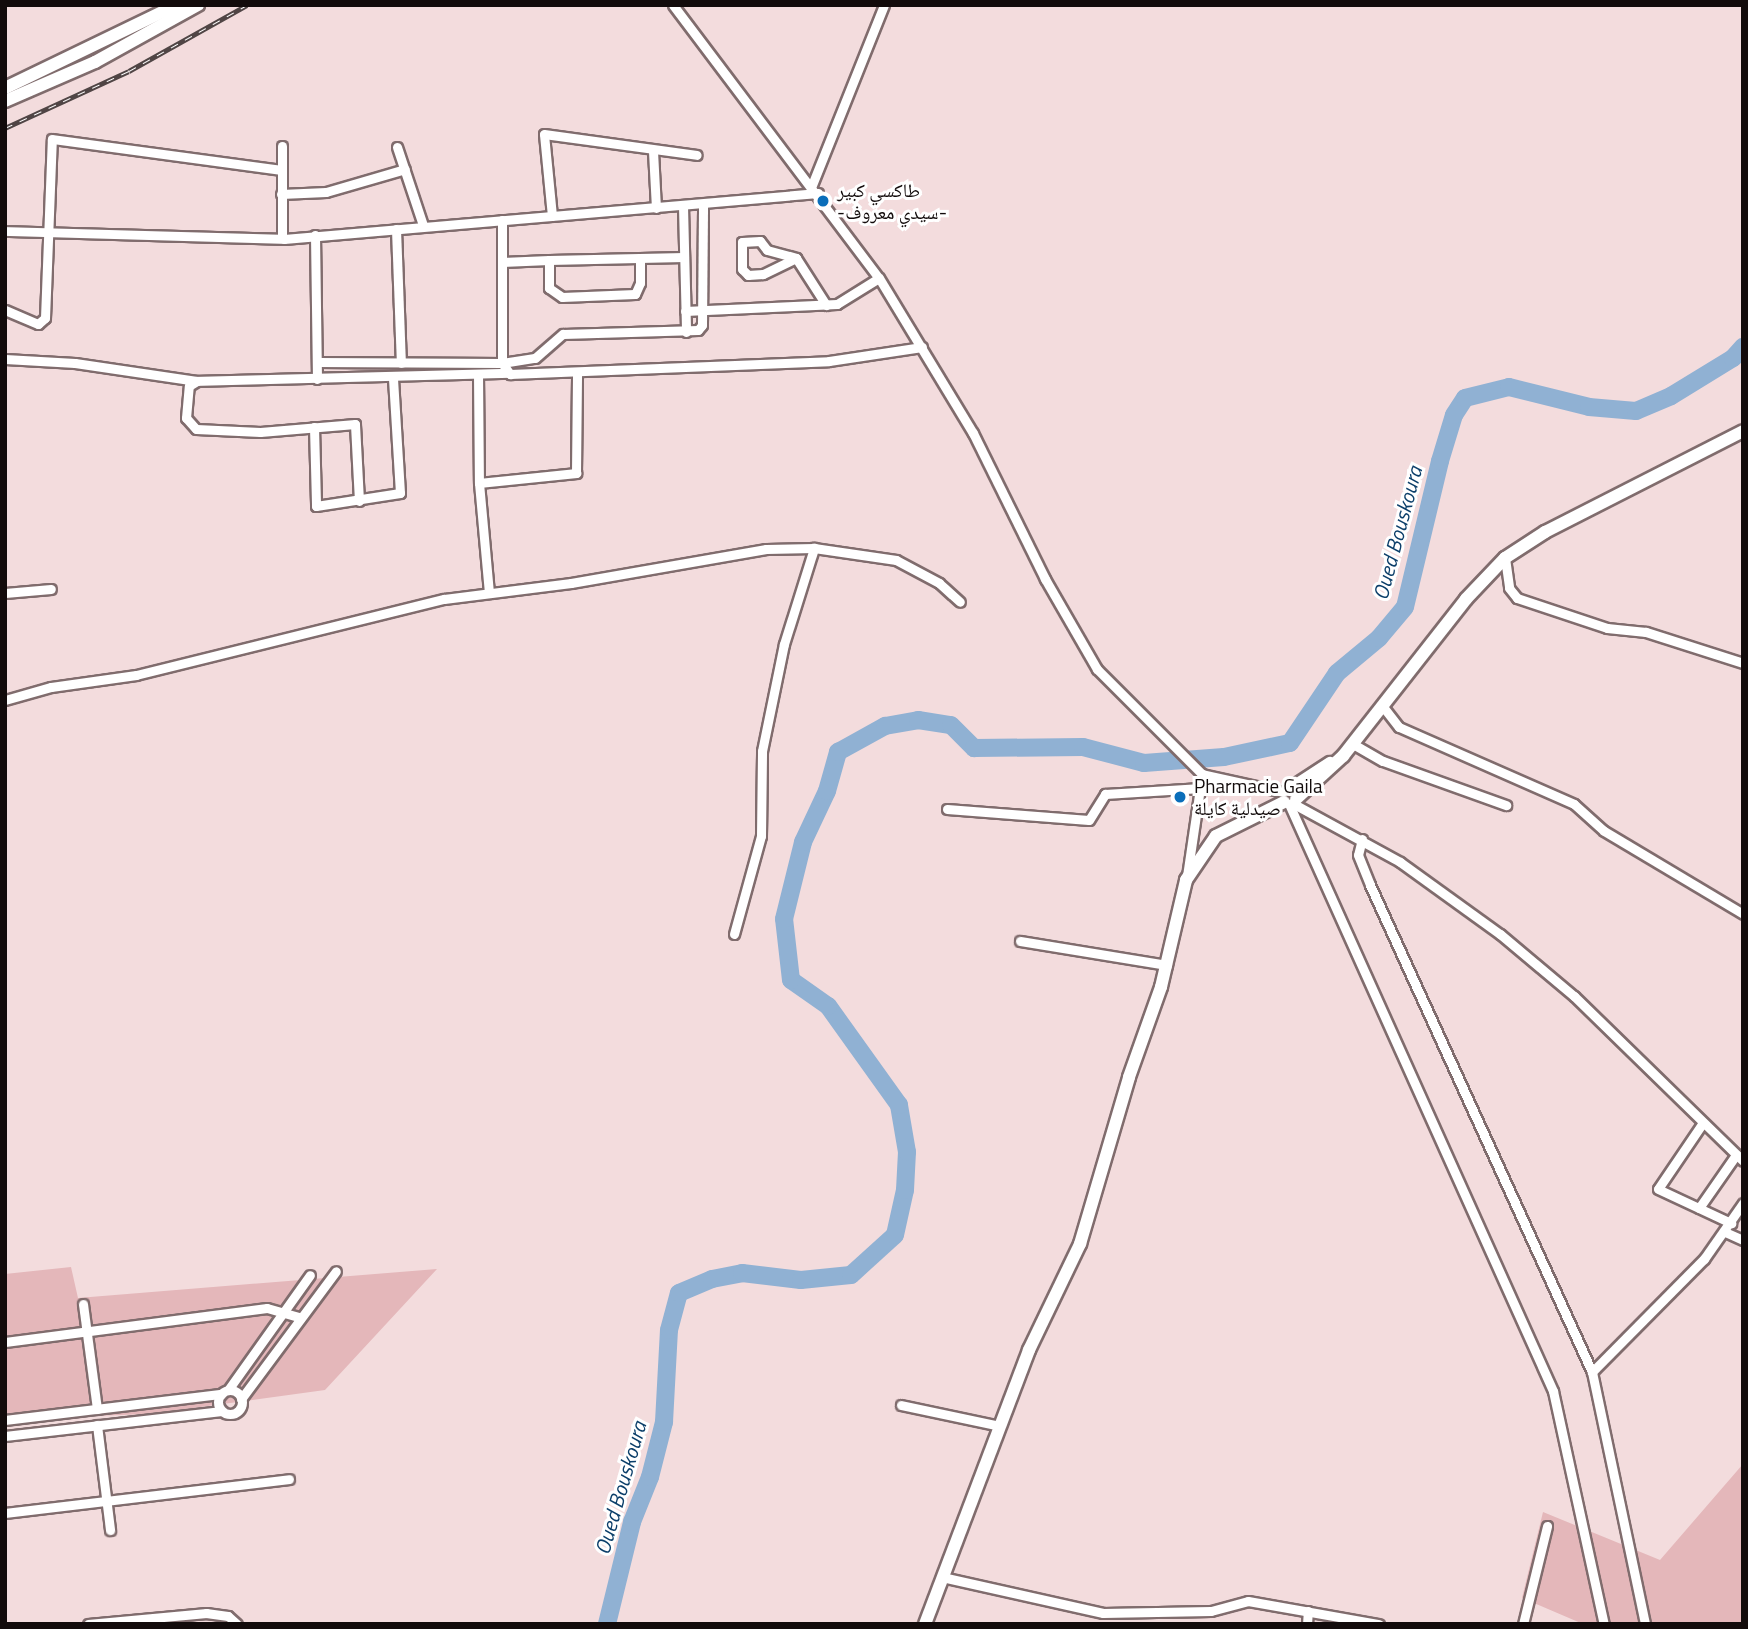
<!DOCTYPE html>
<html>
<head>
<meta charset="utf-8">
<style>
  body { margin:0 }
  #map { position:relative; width:1748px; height:1629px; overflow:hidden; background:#f3dcdd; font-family:"Titillium Web","Noto Naskh Arabic",sans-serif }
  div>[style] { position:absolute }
  .green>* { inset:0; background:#e4b7ba }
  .river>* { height:18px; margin:-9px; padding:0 9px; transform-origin:9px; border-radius:9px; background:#90b1d3 }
  .roads { filter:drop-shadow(2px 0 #806c6d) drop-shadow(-2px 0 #806c6d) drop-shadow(0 2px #806c6d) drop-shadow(0 -2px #806c6d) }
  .street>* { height:9px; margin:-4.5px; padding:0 4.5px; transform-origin:4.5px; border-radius:4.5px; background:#fff }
  .street>.ring { margin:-4.5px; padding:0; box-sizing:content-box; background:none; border:9px solid #fff; border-radius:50% }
  .secondary>* { height:12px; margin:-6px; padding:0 6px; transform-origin:6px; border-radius:6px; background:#fff }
  .rail>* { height:5px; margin-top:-2.5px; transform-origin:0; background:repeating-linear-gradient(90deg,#fff 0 8px,#504545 0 16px); box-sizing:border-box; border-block:2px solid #504545 }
  .dots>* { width:19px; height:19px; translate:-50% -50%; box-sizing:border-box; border:4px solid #fff; border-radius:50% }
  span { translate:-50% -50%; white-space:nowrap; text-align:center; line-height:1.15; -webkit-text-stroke:6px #fff; paint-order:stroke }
  .poi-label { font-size:19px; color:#120b0b }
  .left { translate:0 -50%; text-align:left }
  .water-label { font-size:21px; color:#0c3f6a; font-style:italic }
  .frame { position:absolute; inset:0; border:7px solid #120b0b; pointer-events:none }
</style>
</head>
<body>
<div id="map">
  <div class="green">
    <div style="clip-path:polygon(71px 1267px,78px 1298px,437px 1269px,325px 1390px,149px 1414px,5px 1419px,5px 1274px)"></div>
    <div style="clip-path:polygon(1743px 1464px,1743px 1624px,1583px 1624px,1522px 1598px,1543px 1512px,1660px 1560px)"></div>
  </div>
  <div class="river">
    <div style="left:607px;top:1624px;width:105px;rotate:-76.2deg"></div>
    <div style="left:632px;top:1522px;width:48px;rotate:-68.2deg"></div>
    <div style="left:650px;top:1477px;width:57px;rotate:-75.7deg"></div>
    <div style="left:664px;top:1422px;width:92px;rotate:-86.9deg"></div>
    <div style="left:669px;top:1330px;width:38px;rotate:-75deg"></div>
    <div style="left:679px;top:1293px;width:36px;rotate:-23deg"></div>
    <div style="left:712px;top:1279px;width:31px;rotate:-11deg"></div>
    <div style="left:742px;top:1273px;width:59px;rotate:6.8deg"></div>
    <div style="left:801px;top:1280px;width:50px;rotate:-5.7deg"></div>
    <div style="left:851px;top:1275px;width:59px;rotate:-42.3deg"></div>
    <div style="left:895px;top:1235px;width:46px;rotate:-77.5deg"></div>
    <div style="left:905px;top:1190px;width:38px;rotate:-87deg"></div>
    <div style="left:907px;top:1152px;width:48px;rotate:-99.7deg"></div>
    <div style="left:899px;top:1105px;width:122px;rotate:-125.6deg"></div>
    <div style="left:828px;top:1006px;width:45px;rotate:-144.9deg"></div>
    <div style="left:791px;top:980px;width:61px;rotate:-96.5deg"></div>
    <div style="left:784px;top:919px;width:79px;rotate:-76.1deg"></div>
    <div style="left:803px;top:842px;width:56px;rotate:-64.8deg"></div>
    <div style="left:827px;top:791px;width:41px;rotate:-74.2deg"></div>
    <div style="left:838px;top:752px;width:54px;rotate:-29deg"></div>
    <div style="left:885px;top:726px;width:34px;rotate:-10deg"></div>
    <div style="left:918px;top:720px;width:33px;rotate:9deg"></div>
    <div style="left:951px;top:725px;width:33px;rotate:45deg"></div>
    <div style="left:974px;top:748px;width:109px;rotate:-0.5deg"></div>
    <div style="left:1083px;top:747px;width:63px;rotate:14.7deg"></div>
    <div style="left:1144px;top:763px;width:80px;rotate:-4.3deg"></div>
    <div style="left:1224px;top:757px;width:67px;rotate:-12deg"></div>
    <div style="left:1290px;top:743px;width:84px;rotate:-56.1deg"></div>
    <div style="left:1337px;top:673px;width:55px;rotate:-39.8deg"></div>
    <div style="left:1379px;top:638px;width:40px;rotate:-50deg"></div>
    <div style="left:1405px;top:607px;width:150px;rotate:-76.5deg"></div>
    <div style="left:1440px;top:461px;width:48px;rotate:-73.1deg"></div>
    <div style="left:1454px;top:415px;width:20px;rotate:-57deg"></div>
    <div style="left:1465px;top:398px;width:45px;rotate:-14deg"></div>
    <div style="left:1509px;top:387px;width:82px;rotate:14deg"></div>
    <div style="left:1589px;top:407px;width:47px;rotate:4.9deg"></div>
    <div style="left:1636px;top:411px;width:38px;rotate:-23deg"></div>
    <div style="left:1671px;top:396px;width:73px;rotate:-31.5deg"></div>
    <div style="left:1733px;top:358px;width:15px;rotate:-48deg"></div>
  </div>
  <div class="roads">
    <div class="street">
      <div style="left:673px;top:5px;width:342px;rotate:53deg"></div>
      <div style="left:879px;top:278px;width:181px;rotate:58.8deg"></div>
      <div style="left:973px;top:433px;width:163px;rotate:63.7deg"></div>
      <div style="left:1045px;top:579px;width:104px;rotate:60deg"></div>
      <div style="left:1097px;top:669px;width:148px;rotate:45deg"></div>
      <div style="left:1202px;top:774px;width:83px;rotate:12.5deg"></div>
      <div style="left:397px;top:147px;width:82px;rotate:71.6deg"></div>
      <div style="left:653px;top:151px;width:57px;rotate:87deg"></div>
      <div style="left:812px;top:185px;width:194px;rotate:-68.2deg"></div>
      <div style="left:281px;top:194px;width:45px;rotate:-2.5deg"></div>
      <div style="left:326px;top:192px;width:82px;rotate:-16.2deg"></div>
      <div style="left:683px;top:206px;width:126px;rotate:88.6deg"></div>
      <div style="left:552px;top:216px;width:82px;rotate:-95.6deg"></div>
      <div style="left:544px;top:134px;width:154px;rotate:7.8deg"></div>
      <div style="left:502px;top:220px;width:143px;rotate:90deg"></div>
      <div style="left:502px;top:363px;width:14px;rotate:54deg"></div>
      <div style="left:510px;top:374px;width:319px;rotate:-2.3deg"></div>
      <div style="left:829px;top:361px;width:94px;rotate:-8.6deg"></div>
      <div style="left:396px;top:229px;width:134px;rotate:87.9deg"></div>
      <div style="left:5px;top:231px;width:279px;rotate:1.6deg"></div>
      <div style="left:284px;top:239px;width:536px;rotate:-4.92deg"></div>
      <div style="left:315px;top:235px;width:144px;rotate:89.2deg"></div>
      <div style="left:282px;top:238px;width:92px;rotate:-90deg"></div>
      <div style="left:640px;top:258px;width:25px;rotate:90deg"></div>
      <div style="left:640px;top:283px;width:12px;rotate:114deg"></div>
      <div style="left:635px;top:294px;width:73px;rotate:177.6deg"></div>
      <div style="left:562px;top:297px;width:16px;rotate:-145deg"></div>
      <div style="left:549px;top:288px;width:28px;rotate:-90deg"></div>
      <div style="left:549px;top:260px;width:135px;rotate:-1.3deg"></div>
      <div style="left:796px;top:258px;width:37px;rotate:154deg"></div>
      <div style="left:763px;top:274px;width:15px;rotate:176deg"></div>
      <div style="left:748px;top:275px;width:8px;rotate:-135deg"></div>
      <div style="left:742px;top:269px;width:27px;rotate:-90deg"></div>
      <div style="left:742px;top:242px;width:18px;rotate:-3deg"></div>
      <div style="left:760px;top:241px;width:11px;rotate:52deg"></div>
      <div style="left:767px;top:250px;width:30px;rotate:15deg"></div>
      <div style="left:796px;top:258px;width:56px;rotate:57.4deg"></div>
      <div style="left:502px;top:262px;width:47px;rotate:-2.4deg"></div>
      <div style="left:5px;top:310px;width:36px;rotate:23deg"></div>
      <div style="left:38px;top:324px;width:9px;rotate:-41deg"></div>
      <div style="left:45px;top:318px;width:179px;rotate:-87.8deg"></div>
      <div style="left:52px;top:139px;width:231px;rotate:7.7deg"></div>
      <div style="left:685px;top:311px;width:152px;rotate:-2.6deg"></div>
      <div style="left:837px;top:304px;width:49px;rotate:-31.8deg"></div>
      <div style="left:5px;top:359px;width:70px;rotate:3.3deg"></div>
      <div style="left:75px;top:363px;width:123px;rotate:8.4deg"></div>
      <div style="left:317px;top:362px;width:185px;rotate:0.3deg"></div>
      <div style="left:502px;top:363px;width:33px;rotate:-9deg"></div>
      <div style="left:535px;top:358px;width:37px;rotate:-41deg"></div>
      <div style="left:563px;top:334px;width:135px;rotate:-1.7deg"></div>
      <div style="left:698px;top:330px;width:6px;rotate:-51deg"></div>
      <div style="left:702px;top:325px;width:120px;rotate:-89.5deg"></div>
      <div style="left:478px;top:374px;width:109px;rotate:89.5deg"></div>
      <div style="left:479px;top:483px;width:98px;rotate:-5.9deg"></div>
      <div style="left:576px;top:473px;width:99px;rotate:-89.4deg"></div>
      <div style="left:314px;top:427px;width:79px;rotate:88.5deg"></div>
      <div style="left:316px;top:506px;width:85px;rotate:-8.8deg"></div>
      <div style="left:400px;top:493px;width:116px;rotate:-93.5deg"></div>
      <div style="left:479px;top:483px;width:110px;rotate:84.8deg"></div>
      <div style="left:359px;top:501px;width:77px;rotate:-93deg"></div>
      <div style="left:355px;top:424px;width:95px;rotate:175.2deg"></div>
      <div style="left:260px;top:432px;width:64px;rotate:-177.3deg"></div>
      <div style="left:196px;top:429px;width:15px;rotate:-132deg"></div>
      <div style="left:186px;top:418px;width:32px;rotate:-85deg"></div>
      <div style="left:189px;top:386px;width:9px;rotate:-32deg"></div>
      <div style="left:197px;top:381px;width:309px;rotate:-1.5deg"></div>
      <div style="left:1505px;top:558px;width:30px;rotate:82deg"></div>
      <div style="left:1509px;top:588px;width:13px;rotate:51deg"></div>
      <div style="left:1517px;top:598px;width:95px;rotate:18.4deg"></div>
      <div style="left:1607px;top:628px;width:39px;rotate:6deg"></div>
      <div style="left:1646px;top:632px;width:102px;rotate:17.7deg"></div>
      <div style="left:5px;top:593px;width:46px;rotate:-5deg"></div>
      <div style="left:5px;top:700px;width:48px;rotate:-15.8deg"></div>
      <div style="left:51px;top:687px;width:86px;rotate:-8deg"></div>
      <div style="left:136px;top:675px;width:317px;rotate:-13.9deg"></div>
      <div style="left:444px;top:599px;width:128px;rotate:-7.2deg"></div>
      <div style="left:571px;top:583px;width:198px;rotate:-9.9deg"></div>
      <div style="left:766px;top:549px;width:48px;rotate:-1.2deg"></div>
      <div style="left:814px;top:548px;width:83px;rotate:8.3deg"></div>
      <div style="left:896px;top:560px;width:49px;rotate:28.1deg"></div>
      <div style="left:939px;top:583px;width:28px;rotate:42deg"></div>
      <div style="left:1384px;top:708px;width:24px;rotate:52deg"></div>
      <div style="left:1399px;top:727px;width:191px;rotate:23.7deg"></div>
      <div style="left:1574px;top:804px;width:40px;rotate:42deg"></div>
      <div style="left:1604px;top:831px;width:162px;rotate:30.8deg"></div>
      <div style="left:1353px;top:744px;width:34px;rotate:30deg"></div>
      <div style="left:1383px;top:761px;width:131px;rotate:19.7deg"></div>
      <div style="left:1292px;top:803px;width:123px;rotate:28.6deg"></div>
      <div style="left:1400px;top:862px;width:123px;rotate:35.8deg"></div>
      <div style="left:1500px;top:934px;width:97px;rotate:40deg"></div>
      <div style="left:1574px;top:996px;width:236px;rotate:44.3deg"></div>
      <div style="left:1289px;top:804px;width:644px;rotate:65.78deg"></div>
      <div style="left:1553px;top:1391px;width:239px;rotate:77.7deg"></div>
      <div style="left:947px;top:809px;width:142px;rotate:4.4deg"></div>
      <div style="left:1089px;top:820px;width:31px;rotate:-58deg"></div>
      <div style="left:1105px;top:794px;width:96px;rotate:-3.6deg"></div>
      <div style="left:1362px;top:839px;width:16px;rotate:104deg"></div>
      <div style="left:1358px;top:855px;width:32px;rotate:68deg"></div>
      <div style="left:1370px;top:885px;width:535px;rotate:65.49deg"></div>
      <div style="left:1592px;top:1372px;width:258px;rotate:78.1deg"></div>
      <div style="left:1187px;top:876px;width:103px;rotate:-81.6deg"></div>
      <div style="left:734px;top:934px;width:102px;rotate:-74.6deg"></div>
      <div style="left:761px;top:836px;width:85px;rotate:-89.3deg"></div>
      <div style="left:762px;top:751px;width:109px;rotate:-78.4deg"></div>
      <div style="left:784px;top:644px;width:101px;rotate:-72.6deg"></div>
      <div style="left:1020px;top:941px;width:149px;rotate:9.3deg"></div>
      <div style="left:1702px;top:1124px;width:78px;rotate:124.1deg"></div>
      <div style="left:1658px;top:1189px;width:81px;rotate:25deg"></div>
      <div style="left:1699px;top:1208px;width:65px;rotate:-55.1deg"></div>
      <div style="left:1725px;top:1232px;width:20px;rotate:24deg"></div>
      <div style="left:83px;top:1304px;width:106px;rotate:82.4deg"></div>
      <div style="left:5px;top:1342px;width:264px;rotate:-7.4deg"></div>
      <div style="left:267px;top:1308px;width:35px;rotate:16deg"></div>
      <div style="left:1592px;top:1372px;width:159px;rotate:-45.3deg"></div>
      <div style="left:1704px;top:1259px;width:68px;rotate:-55.1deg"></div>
      <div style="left:228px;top:1390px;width:141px;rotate:-54.5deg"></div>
      <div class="ring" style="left:218px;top:1390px;width:15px;height:15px"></div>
      <div style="left:241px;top:1399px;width:159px;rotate:-53.4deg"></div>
      <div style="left:901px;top:1405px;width:101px;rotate:12deg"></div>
      <div style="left:5px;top:1420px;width:218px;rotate:-6.9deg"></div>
      <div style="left:97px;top:1425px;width:106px;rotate:82.9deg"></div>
      <div style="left:5px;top:1436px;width:218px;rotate:-6.6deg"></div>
      <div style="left:5px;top:1513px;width:286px;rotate:-6.8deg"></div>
      <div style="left:942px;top:1577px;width:165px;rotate:12.6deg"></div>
      <div style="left:1103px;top:1613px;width:108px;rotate:-1.1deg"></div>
      <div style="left:1211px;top:1611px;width:38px;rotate:-15deg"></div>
      <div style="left:1248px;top:1601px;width:133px;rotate:10deg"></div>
      <div style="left:88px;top:1624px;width:119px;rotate:-5.3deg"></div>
      <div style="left:206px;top:1613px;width:22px;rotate:8deg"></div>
      <div style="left:228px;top:1616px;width:12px;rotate:42deg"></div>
      <div style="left:1307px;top:1624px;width:13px;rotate:-86deg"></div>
      <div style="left:1523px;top:1624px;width:101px;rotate:-76.2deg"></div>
    </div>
    <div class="secondary">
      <div style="left:5px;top:88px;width:191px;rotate:-25.8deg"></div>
      <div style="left:5px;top:101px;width:98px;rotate:-23.4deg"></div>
      <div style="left:95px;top:62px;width:118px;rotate:-29deg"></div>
      <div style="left:1290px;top:789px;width:48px;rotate:-33deg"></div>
      <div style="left:1296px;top:799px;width:64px;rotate:-42.5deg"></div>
      <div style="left:1343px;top:756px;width:199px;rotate:-51.9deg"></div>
      <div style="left:1466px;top:599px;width:57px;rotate:-46.4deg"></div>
      <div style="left:1505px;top:558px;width:48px;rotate:-33deg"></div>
      <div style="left:1545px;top:532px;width:222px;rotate:-27deg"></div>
      <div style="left:925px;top:1624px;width:293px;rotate:-69.2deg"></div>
      <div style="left:1029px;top:1350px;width:118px;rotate:-64.3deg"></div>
      <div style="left:1080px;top:1244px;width:174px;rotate:-73.6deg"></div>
      <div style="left:1129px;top:1077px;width:96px;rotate:-70.4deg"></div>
      <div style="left:1161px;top:987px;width:110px;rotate:-76.8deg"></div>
      <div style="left:1186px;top:880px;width:53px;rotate:-55.7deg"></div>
      <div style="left:1216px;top:836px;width:76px;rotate:-26.6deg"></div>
    </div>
  </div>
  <div class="rail">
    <div style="left:5px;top:128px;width:136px;rotate:-24.7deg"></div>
    <div style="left:129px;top:71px;width:135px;rotate:-29.2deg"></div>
  </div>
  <div class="dots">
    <div style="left:823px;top:201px;background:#0a6eba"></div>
    <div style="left:1180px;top:797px;background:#0a6eba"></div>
  </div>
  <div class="poi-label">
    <span class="left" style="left:837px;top:201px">طاكسي كبير<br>-سيدي معروف-</span>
    <span class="left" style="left:1194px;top:797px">Pharmacie Gaila<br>صيدلية كايلة</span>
  </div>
  <div class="water-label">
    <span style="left:1397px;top:533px;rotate:-75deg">Oued Bouskoura</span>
    <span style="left:620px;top:1488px;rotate:-74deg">Oued Bouskoura</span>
  </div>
  <div class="frame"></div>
</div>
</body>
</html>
